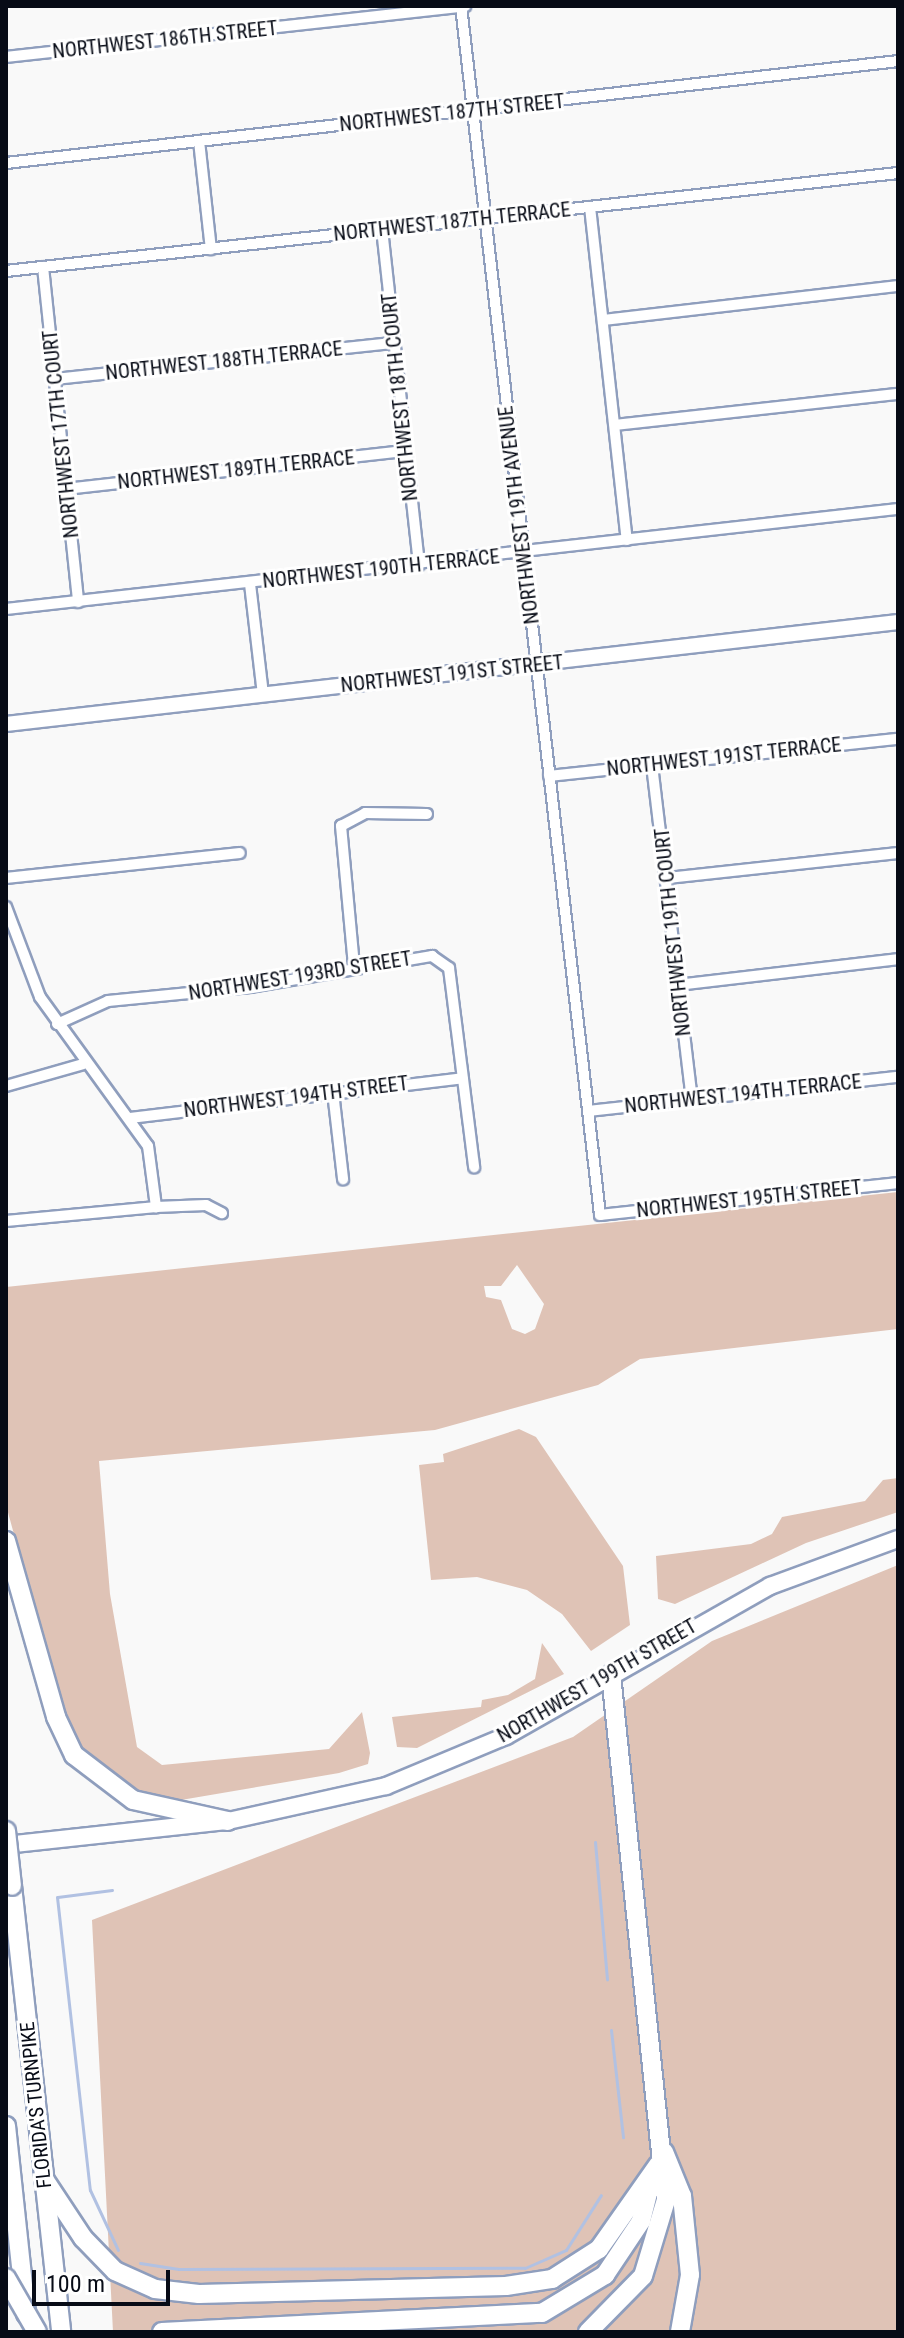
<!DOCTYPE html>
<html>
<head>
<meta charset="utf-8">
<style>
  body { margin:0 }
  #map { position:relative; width:904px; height:2338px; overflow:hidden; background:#f9f9f9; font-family:"Roboto Condensed",sans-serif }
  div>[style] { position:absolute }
  .green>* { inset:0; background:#dfc3b6 }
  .stream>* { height:3px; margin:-1.5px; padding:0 1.5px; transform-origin:1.5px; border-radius:1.5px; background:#b1c1e2 }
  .roads { filter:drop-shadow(2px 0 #8f9ebd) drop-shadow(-2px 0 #8f9ebd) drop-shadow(0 2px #8f9ebd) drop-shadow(0 -2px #8f9ebd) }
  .street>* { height:10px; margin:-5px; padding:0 5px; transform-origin:5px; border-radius:5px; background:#fff }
  .secondary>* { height:14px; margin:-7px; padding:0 7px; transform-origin:7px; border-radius:7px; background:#fff }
  .primary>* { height:16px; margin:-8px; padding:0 8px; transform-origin:8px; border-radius:8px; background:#fff }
  .highway>* { height:18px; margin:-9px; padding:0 9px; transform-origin:9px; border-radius:9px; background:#fff }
  .bridges { filter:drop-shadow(2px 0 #8f9ebd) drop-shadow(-2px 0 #8f9ebd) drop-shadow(0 2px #8f9ebd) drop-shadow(0 -2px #8f9ebd) }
  .highway-bridge>* { height:18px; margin:-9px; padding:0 9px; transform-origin:9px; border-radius:9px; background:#fff }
  span { translate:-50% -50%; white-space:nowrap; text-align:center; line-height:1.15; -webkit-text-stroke:6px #fff; paint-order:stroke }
  .street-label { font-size:20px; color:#070b16 }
  .frame { position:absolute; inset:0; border:8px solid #070b16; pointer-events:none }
  .scale { position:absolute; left:32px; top:2270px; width:138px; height:36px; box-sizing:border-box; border:4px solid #070b16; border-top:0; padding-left:10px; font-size:24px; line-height:28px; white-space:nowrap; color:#070b16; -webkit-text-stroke:6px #fff; paint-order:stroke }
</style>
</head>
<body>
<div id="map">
  <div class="green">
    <div style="clip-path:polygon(evenodd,898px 1192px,898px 1329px,640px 1359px,598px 1385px,435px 1430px,99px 1461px,110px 1594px,137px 1747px,162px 1765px,329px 1749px,362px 1712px,370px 1753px,368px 1764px,339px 1773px,181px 1800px,133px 1794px,83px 1755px,63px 1714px,6px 1505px,6px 1287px,898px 1192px,517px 1265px,544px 1304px,535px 1329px,525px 1334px,512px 1329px,501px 1300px,486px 1297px,484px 1286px,501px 1286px,517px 1265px)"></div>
    <div style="clip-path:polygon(519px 1429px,536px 1437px,623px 1566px,630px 1625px,591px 1651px,562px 1614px,527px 1590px,477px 1577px,431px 1580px,419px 1465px,444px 1462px,443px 1454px)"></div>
    <div style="clip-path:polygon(898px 1478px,898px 1512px,806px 1543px,675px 1604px,658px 1599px,656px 1556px,751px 1544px,772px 1534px,782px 1517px,865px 1501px,883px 1480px)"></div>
    <div style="clip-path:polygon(898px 1565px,898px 2332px,113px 2332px,92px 1920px,573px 1737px,712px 1641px)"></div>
    <div style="clip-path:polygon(542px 1643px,564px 1674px,417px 1748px,397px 1747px,392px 1717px,481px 1707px,482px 1700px,508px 1695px,535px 1679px)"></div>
  </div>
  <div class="stream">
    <div style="left:595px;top:1842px;width:138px;rotate:85deg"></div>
    <div style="left:112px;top:1890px;width:55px;rotate:172.7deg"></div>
    <div style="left:57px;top:1897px;width:295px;rotate:83.6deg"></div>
    <div style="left:90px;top:2190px;width:66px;rotate:65deg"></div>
    <div style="left:611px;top:2030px;width:108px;rotate:83.6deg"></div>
    <div style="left:140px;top:2263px;width:39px;rotate:9deg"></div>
    <div style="left:179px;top:2269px;width:346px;rotate:-0.2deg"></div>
    <div style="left:525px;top:2268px;width:45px;rotate:-23.7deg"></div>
    <div style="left:566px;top:2250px;width:65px;rotate:-57.5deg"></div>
  </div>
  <div class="roads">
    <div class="street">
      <div style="left:461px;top:6px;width:1217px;rotate:83.44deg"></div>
      <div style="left:600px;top:1215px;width:300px;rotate:-6.1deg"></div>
      <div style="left:6px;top:57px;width:462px;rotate:-6.3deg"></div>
      <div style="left:199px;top:141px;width:109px;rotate:83.7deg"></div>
      <div style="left:6px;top:163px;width:898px;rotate:-6.52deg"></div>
      <div style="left:590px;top:207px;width:335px;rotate:83.7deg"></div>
      <div style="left:382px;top:229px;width:338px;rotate:83.7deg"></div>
      <div style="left:43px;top:267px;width:337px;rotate:84deg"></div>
      <div style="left:6px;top:271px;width:897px;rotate:-6.27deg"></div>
      <div style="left:604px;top:320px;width:296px;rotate:-6.6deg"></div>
      <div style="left:55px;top:379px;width:341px;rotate:-6.1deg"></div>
      <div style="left:615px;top:425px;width:285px;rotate:-6.3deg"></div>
      <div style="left:66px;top:489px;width:342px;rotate:-6.4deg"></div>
      <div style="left:250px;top:584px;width:111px;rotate:83.3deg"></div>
      <div style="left:6px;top:609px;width:898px;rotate:-6.4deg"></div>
      <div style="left:652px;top:765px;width:337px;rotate:83.2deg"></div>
      <div style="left:549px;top:776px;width:351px;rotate:-6.1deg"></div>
      <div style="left:6px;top:878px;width:235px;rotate:-6.1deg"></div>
      <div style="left:668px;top:878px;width:231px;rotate:-6.2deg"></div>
      <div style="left:6px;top:907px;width:96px;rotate:69.3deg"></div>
      <div style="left:40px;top:997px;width:184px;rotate:54.1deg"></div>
      <div style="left:148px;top:1146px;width:62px;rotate:82.5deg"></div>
      <div style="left:354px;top:966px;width:141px;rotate:-95.3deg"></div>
      <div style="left:341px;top:826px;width:27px;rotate:-28deg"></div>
      <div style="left:365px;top:813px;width:62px;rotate:0.9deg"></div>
      <div style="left:678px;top:985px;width:222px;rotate:-6.7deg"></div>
      <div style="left:57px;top:1024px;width:56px;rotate:-24.3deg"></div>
      <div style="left:108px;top:1001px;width:143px;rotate:-5.6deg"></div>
      <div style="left:250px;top:987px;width:185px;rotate:-9.7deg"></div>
      <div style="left:432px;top:956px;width:21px;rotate:35deg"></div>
      <div style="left:449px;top:968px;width:201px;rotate:82.8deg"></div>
      <div style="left:6px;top:1086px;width:80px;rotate:-15.9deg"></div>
      <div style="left:333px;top:1092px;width:88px;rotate:83.4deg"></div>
      <div style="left:588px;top:1111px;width:312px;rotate:-6.3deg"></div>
      <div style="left:130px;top:1118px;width:335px;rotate:-6.8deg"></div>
      <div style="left:6px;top:1221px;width:151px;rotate:-5.3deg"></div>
      <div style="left:156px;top:1207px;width:50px;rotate:-2.3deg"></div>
      <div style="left:206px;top:1205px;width:18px;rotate:27deg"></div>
    </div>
    <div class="secondary">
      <div style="left:6px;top:724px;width:898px;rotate:-6.52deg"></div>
    </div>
    <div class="primary">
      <div style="left:6px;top:1845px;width:223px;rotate:-6.2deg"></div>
      <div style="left:228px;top:1821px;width:162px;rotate:-12.5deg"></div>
      <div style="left:386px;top:1786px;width:130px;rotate:-22.6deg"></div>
      <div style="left:506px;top:1736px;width:304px;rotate:-29.6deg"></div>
      <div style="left:770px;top:1586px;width:136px;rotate:-20.2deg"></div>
    </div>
    <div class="highway">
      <div style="left:6px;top:1541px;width:183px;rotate:74.1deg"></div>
      <div style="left:56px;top:1717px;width:42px;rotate:64.7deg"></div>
      <div style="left:74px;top:1755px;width:74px;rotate:37.3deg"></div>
      <div style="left:133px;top:1800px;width:97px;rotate:12.5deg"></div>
      <div style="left:12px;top:1886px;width:449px;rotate:83.7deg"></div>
      <div style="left:6px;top:2126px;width:189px;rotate:83.9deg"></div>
      <div style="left:664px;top:2152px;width:48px;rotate:67.8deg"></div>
      <div style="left:682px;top:2196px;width:79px;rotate:84.2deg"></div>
      <div style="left:690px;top:2275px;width:58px;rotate:100deg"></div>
      <div style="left:44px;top:2179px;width:71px;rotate:56.5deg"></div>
      <div style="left:83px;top:2238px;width:46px;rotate:45.9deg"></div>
      <div style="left:115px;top:2271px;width:44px;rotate:24.2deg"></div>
      <div style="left:155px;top:2289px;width:44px;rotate:6.5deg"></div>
      <div style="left:199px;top:2294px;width:307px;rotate:-1.5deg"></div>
      <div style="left:506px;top:2286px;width:47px;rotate:-8.7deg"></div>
      <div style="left:552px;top:2279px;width:56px;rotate:-32.6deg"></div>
      <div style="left:599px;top:2249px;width:103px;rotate:-54.9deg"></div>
      <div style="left:162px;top:2332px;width:380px;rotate:-2.9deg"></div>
      <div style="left:542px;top:2313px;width:74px;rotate:-31.1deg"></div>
      <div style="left:605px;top:2275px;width:65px;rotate:-56.3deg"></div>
      <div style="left:641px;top:2221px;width:36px;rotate:-76deg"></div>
      <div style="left:588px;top:2332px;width:78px;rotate:-45.5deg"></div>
      <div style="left:643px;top:2276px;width:79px;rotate:-73.2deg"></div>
      <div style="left:666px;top:2200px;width:528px;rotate:-95.98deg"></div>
    </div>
  </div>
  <div class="bridges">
    <div class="highway-bridge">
      <div style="left:6px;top:1831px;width:55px;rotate:83.8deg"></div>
      <div style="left:6px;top:2278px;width:62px;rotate:60.1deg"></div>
    </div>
  </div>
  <div class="street-label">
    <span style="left:165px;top:40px;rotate:-6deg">NORTHWEST 186TH STREET</span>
    <span style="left:452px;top:113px;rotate:-6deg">NORTHWEST 187TH STREET</span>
    <span style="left:452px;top:222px;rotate:-6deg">NORTHWEST 187TH TERRACE</span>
    <span style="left:224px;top:361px;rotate:-6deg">NORTHWEST 188TH TERRACE</span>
    <span style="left:400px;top:397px;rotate:-96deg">NORTHWEST 18TH COURT</span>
    <span style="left:61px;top:434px;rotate:-96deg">NORTHWEST 17TH COURT</span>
    <span style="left:236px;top:470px;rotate:-6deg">NORTHWEST 189TH TERRACE</span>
    <span style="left:519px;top:515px;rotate:-97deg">NORTHWEST 19TH AVENUE</span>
    <span style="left:381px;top:569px;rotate:-6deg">NORTHWEST 190TH TERRACE</span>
    <span style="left:452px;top:674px;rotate:-6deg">NORTHWEST 191ST STREET</span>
    <span style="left:724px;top:757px;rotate:-6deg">NORTHWEST 191ST TERRACE</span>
    <span style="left:673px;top:932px;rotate:-96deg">NORTHWEST 19TH COURT</span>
    <span style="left:300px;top:976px;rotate:-9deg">NORTHWEST 193RD STREET</span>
    <span style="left:743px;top:1094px;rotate:-6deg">NORTHWEST 194TH TERRACE</span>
    <span style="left:296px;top:1097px;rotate:-7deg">NORTHWEST 194TH STREET</span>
    <span style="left:749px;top:1199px;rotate:-6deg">NORTHWEST 195TH STREET</span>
    <span style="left:597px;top:1681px;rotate:-30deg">NORTHWEST 199TH STREET</span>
    <span style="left:36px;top:2105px;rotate:-96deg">FLORIDA'S TURNPIKE</span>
  </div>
  <div class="frame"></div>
  <div class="scale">100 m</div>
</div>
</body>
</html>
